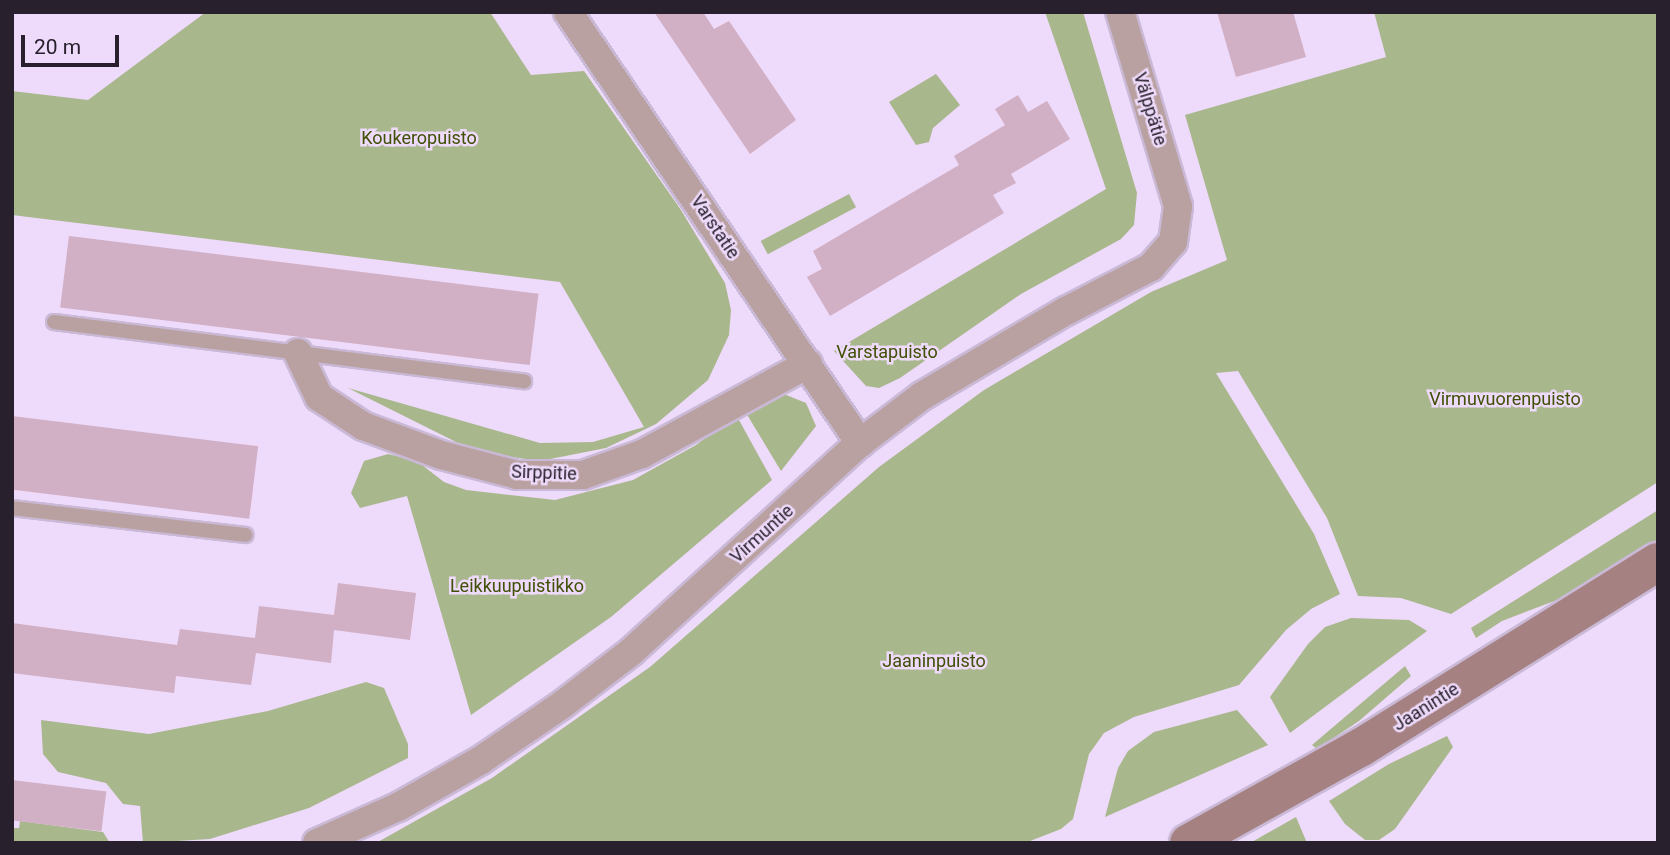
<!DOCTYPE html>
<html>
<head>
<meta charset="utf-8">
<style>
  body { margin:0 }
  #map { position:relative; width:1670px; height:855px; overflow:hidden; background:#eedafb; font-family:Roboto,sans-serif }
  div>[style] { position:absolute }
  .green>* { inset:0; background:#a9b78c; transform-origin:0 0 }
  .building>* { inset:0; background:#d1afc4; transform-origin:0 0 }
  .roads { filter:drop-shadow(2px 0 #cab9d6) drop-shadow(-2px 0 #cab9d6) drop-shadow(0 2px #cab9d6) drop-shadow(0 -2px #cab9d6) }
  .service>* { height:14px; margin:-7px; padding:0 7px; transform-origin:7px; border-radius:7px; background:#baa1a1 }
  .minor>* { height:28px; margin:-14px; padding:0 14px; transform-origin:14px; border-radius:14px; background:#baa1a1 }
  .secondary>* { height:38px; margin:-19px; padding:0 19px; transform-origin:19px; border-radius:19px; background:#a58181 }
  span { translate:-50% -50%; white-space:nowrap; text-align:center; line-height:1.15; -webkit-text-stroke:5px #eedafb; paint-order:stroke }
  .street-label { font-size:18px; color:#28202c }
  .park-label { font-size:18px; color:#405005 }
  .frame { position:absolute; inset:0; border:14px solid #28202c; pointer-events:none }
  .scale { position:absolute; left:21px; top:35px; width:98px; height:32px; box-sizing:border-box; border:4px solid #28202c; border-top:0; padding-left:9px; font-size:21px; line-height:24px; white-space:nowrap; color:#28202c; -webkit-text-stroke:5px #eedafb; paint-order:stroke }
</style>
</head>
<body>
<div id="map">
  <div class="green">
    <div style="clip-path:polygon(206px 12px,490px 12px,531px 75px,584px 71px,681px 210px,725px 283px,731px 310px,729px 335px,708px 380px,656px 424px,606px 448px,540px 461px,476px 452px,348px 388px,540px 443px,593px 442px,644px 427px,560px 282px,12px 215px,12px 91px,88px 100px)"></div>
    <div style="clip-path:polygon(1045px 12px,1083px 12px,1137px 193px,1134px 225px,1121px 239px,1021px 294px,900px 378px,879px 388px,866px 386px,834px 351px,1106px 189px)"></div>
    <div style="clip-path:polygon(1374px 12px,1658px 12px,1658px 482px,1451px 614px,1401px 598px,1358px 596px,1327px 518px,1238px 371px,1216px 373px,1314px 534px,1340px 594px,1311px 609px,1286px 630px,1239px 685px,1134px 717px,1104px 733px,1089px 754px,1073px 819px,1061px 829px,1025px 843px,376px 843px,492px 778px,650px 667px,879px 467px,984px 390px,1151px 292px,1227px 260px,1185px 115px,1386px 57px)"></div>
    <div style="clip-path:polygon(936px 74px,960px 105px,933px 128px,929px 142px,916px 145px,889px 102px)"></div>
    <div style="left:849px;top:194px;width:15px;height:100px;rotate:62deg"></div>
    <div style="clip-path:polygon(779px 392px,806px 403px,816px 426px,781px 471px,743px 408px)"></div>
    <div style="clip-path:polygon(732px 418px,739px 420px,772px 480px,611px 617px,471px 715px,407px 496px,360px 508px,351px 493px,364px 461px,388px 454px,417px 461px,444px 482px,466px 490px,555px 500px,633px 480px,696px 445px)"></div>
    <div style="clip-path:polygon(1658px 510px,1658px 540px,1565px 597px,1502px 621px,1476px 638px,1471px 628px)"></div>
    <div style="clip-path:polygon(1351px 618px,1409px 620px,1427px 631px,1290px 733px,1270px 697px,1308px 644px,1325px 627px)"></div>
    <div style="clip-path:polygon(1405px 666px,1411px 676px,1359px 721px,1317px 749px,1312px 745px)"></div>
    <div style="clip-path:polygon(366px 682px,384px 688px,408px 744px,408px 758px,309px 808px,210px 839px,143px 843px,140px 806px,123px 804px,106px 783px,58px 772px,43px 754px,41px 720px,149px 734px,268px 711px)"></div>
    <div style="clip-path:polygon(1237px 710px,1268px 745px,1105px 817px,1118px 768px,1128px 751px,1154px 732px)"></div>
    <div style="clip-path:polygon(1447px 736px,1453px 747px,1395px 829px,1379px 840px,1365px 840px,1345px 824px,1329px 801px,1389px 764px)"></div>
    <div style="clip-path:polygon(1296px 817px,1307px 843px,1250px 843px)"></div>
    <div style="clip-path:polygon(20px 821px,103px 832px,110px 843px,12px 843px,12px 828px,19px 828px)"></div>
  </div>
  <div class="building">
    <div style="clip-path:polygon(654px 12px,703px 12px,714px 29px,729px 21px,796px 120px,750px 154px)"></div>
    <div style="clip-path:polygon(1217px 12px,1293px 12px,1306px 57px,1236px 77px)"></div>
    <div style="clip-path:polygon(1018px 95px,1028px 112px,1047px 101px,1070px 139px,1011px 174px,1016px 183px,993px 195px,1004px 213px,830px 316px,807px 277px,822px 269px,813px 251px,959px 165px,954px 156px,1005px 125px,995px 109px)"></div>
    <div style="left:69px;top:236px;width:473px;height:72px;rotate:7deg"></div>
    <div style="left:12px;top:416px;width:248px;height:73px;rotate:7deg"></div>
    <div style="clip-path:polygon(338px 583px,416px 593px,410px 640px,334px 630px,331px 663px,256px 653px,251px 685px,176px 676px,174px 693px,12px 673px,12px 623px,177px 645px,180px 629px,255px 638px,259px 606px,334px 615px)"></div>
    <div style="left:12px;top:780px;width:95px;height:40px;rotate:7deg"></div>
  </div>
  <div class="roads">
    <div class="service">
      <div style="left:54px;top:322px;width:474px;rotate:7.2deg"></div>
      <div style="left:12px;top:508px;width:235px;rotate:6.6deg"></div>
    </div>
    <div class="minor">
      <div style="left:568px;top:12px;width:521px;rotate:55.88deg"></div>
      <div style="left:298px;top:353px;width:49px;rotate:64.5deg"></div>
      <div style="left:319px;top:397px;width:53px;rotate:33.4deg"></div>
      <div style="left:363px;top:426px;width:83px;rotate:20.4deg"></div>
      <div style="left:441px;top:455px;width:79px;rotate:14.7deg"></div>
      <div style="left:517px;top:475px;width:66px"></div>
      <div style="left:583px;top:475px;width:63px;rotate:-19.6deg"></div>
      <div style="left:642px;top:454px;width:189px;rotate:-28.5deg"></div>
      <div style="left:317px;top:843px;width:89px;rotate:-24deg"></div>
      <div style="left:398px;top:807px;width:95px;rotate:-29.5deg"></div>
      <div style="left:481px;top:760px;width:99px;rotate:-34.3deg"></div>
      <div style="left:563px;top:704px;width:87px;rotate:-37.5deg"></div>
      <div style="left:632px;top:651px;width:309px;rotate:-42.4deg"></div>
      <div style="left:860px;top:443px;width:78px;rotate:-37.2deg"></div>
      <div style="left:922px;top:396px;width:167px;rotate:-30.6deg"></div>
      <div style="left:1066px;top:311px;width:96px;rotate:-27.4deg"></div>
      <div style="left:1151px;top:267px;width:33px;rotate:-49deg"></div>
      <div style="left:1173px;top:242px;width:36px;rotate:-82deg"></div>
      <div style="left:1178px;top:206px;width:202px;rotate:-106.6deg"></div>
    </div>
    <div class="secondary">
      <div style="left:1189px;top:843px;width:196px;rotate:-29.1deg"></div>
      <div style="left:1360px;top:748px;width:351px;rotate:-32deg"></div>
    </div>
  </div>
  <div class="street-label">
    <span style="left:1150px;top:109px;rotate:73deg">Välppätie</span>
    <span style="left:715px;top:227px;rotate:56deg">Varstatie</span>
    <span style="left:544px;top:473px;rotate:2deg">Sirppitie</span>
    <span style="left:762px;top:534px;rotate:-42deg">Virmuntie</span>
    <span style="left:1426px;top:707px;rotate:-32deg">Jaanintie</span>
  </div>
  <div class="park-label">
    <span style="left:419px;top:138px">Koukeropuisto</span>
    <span style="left:887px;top:352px">Varstapuisto</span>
    <span style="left:1505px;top:399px">Virmuvuorenpuisto</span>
    <span style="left:517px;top:586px">Leikkuupuistikko</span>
    <span style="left:934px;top:661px">Jaaninpuisto</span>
  </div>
  <div class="frame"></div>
  <div class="scale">20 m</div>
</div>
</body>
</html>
